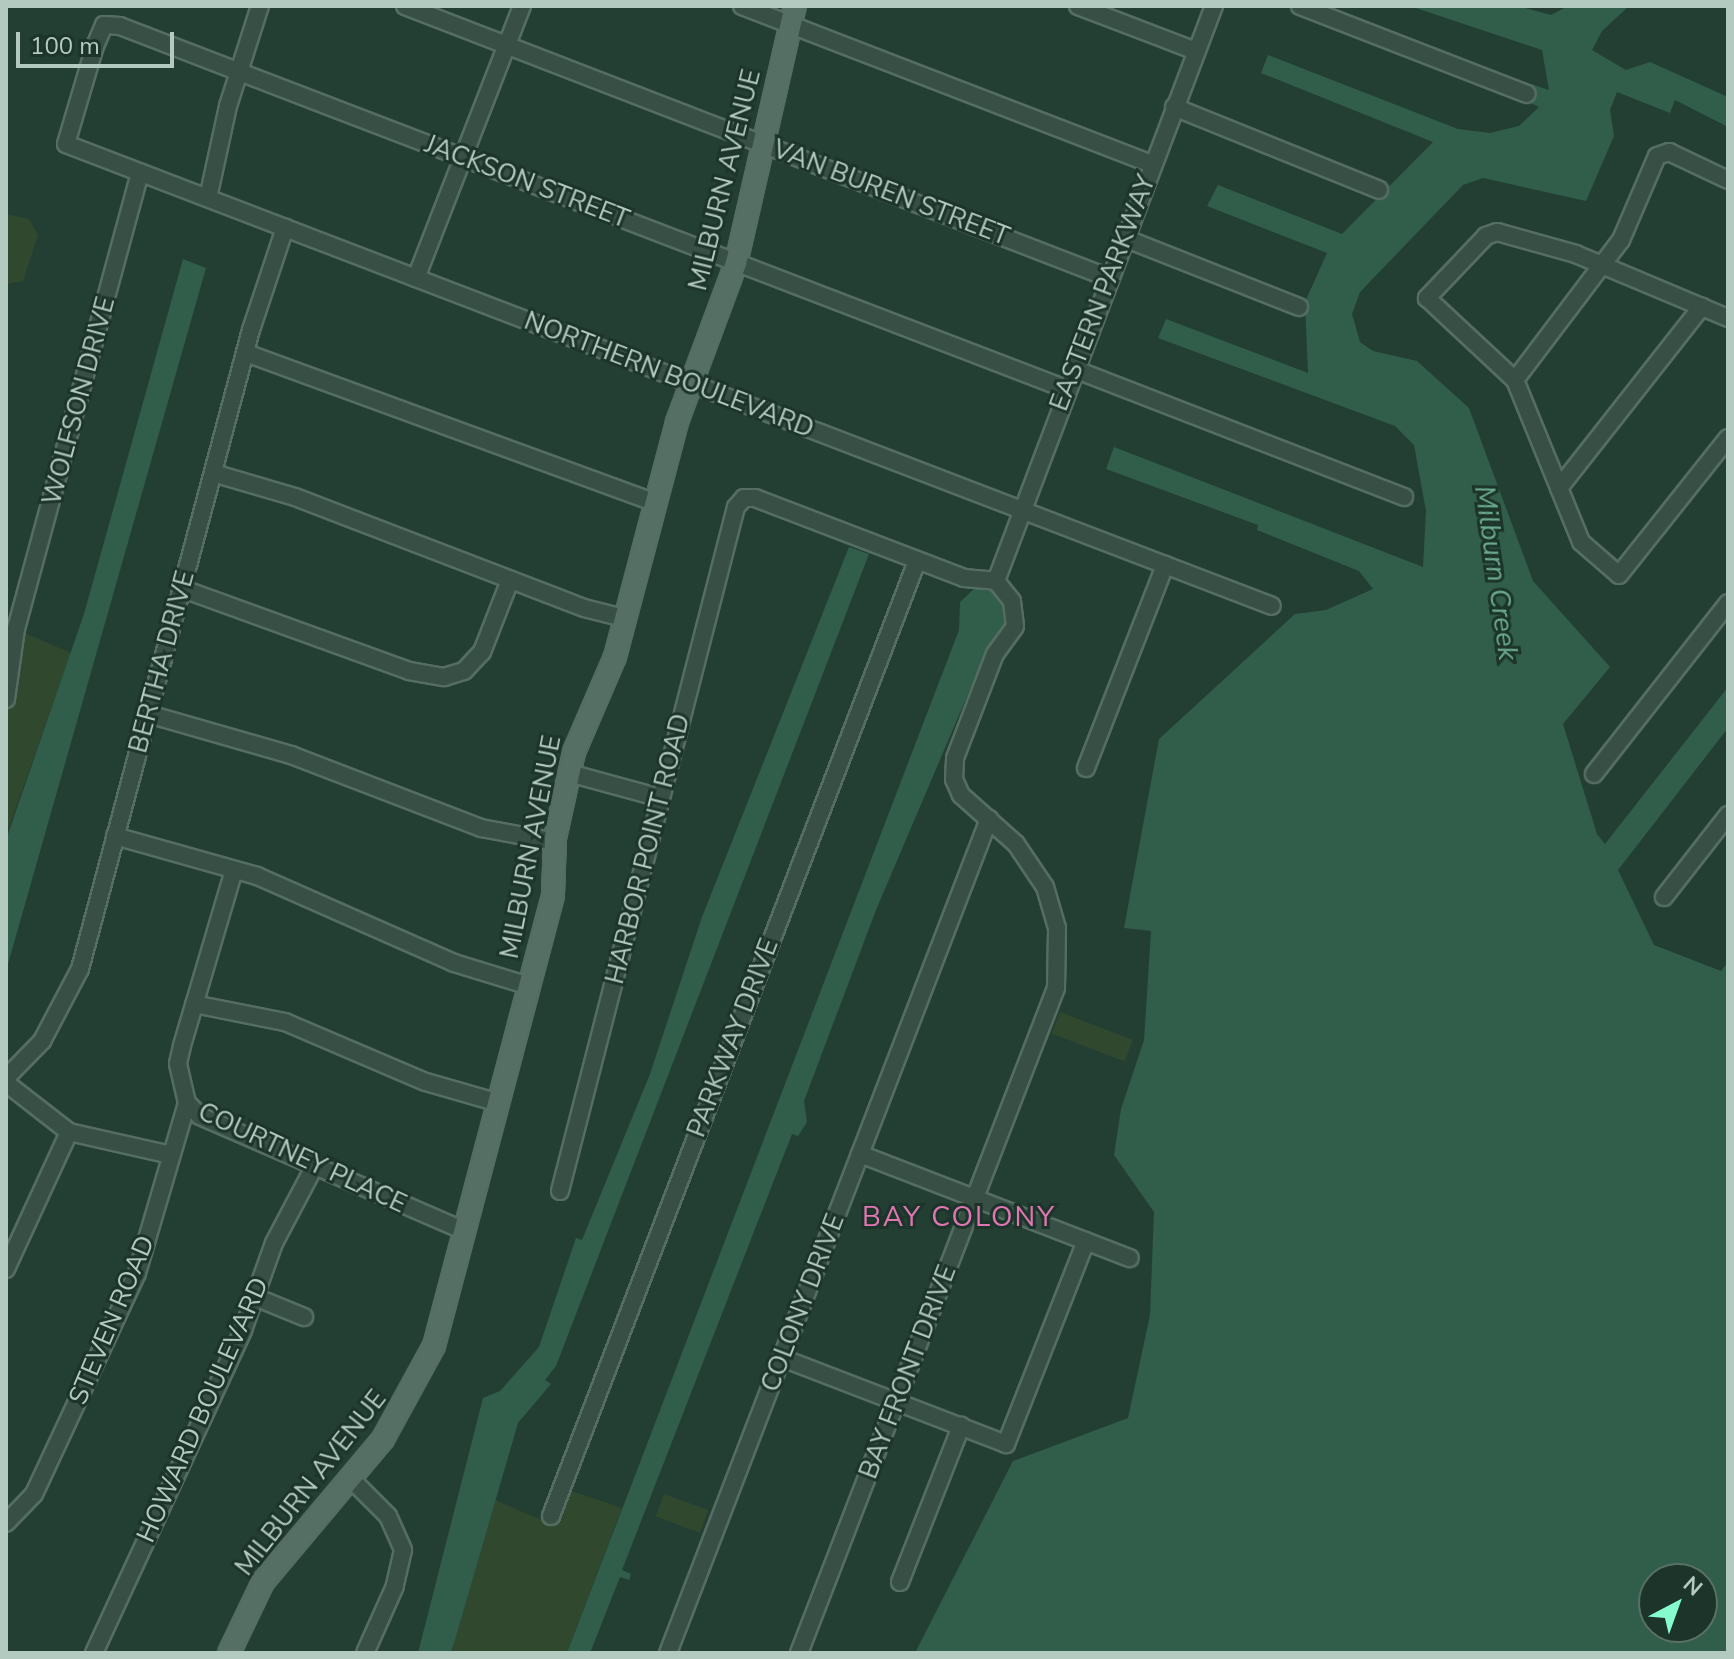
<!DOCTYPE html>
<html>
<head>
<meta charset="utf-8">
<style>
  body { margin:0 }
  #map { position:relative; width:1734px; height:1659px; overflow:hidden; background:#233f33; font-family:"Nunito Sans",sans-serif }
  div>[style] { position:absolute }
  .green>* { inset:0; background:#30492e; transform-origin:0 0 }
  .water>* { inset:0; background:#305e4a }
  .roads { filter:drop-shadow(2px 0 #556d63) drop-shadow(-2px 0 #556d63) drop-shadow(0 2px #556d63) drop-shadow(0 -2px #556d63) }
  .minor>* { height:16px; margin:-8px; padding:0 8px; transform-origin:8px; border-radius:8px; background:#374f45 }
  .major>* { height:20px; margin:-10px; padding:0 10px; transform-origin:10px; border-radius:10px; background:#556f64 }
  span { translate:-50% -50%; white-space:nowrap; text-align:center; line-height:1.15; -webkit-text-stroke:6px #1c342a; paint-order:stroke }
  .street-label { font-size:26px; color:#b3cac1 }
  .water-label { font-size:28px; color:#6baa8f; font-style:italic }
  .neighbourhood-label { font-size:28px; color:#e077b2; letter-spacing:2px }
  .frame { position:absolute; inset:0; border:8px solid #b3cac1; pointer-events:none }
  .north { position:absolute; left:1638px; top:1563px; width:80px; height:80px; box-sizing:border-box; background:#1c342a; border:2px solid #587066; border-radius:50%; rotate:41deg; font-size:22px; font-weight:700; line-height:32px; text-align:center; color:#b3cac1 }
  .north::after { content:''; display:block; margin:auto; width:28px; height:36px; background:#86fcce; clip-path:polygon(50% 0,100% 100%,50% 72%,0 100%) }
  .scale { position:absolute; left:16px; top:32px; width:158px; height:36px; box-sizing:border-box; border:4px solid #b3cac1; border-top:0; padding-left:10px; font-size:24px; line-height:28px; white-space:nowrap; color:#b3cac1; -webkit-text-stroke:6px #1c342a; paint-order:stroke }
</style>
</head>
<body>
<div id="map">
  <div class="green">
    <div style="clip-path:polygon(6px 214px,29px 219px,38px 235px,23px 281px,6px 284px)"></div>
    <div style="clip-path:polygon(6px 625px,71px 653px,6px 836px)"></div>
    <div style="left:1060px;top:1012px;width:78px;height:23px;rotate:21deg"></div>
    <div style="clip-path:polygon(571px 1491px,622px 1508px,567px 1653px,450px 1653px,495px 1500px,555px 1526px)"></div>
    <div style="left:664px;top:1494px;width:47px;height:24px;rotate:20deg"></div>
  </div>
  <div class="water">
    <div style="clip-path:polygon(evenodd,1410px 6px,1518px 6px,1551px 15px,1568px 6px,1629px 6px,1602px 31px,1592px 50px,1626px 70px,1650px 62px,1728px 97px,1728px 127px,1675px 100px,1670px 113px,1617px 92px,1610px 110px,1614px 136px,1586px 201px,1483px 178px,1463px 185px,1360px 292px,1352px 314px,1360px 342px,1373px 351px,1417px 361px,1469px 408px,1533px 581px,1610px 667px,1563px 724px,1597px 834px,1605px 844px,1728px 687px,1728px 728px,1618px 870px,1654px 945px,1721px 971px,1728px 962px,1728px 1653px,915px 1653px,1013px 1461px,1128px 1418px,1150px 1315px,1154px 1212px,1114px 1155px,1121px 1109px,1144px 1040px,1151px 931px,1124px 928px,1159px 739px,1295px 614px,1326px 610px,1373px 589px,1359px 571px,1257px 530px,1258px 525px,1106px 469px,1114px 447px,1423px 567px,1426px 511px,1414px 445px,1395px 426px,1158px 338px,1166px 319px,1308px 373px,1305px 302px,1327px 253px,1207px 206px,1218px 185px,1342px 234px,1433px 142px,1261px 73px,1268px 55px,1458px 129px,1490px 133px,1519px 126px,1539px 107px,1524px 100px,1531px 84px,1549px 90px,1542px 50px,1410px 6px,1654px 1579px,1702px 1579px,1702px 1627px,1654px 1627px,1654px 1579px)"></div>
    <div style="clip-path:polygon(183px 259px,206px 268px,6px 971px,6px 840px,84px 614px)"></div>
    <div style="clip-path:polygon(849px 547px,869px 554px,556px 1366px,545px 1380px,551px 1384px,518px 1423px,454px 1643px,450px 1653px,418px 1653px,483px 1398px,500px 1391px,539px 1347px,576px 1238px,582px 1240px,650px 1074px,702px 917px)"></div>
    <div style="clip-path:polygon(975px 588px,990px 590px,999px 598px,1006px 614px,1004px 628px,988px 647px,876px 910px,804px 1101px,807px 1122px,798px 1136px,792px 1134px,622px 1570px,631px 1574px,629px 1580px,620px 1577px,590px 1653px,567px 1653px,959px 630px,960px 602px)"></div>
  </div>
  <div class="roads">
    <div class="minor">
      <div style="left:405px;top:6px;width:755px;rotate:21.12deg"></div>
      <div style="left:742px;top:6px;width:439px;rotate:21.1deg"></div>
      <div style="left:1078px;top:6px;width:126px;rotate:20.9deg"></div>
      <div style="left:1300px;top:6px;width:243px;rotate:21.2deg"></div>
      <div style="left:1174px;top:107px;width:221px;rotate:22deg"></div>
      <div style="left:208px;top:198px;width:94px;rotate:-77.7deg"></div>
      <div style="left:228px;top:106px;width:105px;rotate:-72.3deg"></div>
      <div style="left:1124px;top:238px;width:188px;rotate:21.5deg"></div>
      <div style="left:416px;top:278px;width:292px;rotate:-68.7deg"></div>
      <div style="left:1728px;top:318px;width:165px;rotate:-157.2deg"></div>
      <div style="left:1576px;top:254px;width:82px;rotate:-164.4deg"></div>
      <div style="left:1497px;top:232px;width:12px;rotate:160deg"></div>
      <div style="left:1486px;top:236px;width:86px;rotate:133.6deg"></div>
      <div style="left:1427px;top:298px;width:120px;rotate:43deg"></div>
      <div style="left:1515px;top:380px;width:175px;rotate:67.8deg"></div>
      <div style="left:1581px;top:542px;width:50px;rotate:41deg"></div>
      <div style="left:1619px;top:575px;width:175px;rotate:-51.5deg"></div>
      <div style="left:246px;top:353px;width:436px;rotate:20.1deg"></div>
      <div style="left:1074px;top:369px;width:354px;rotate:21.2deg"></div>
      <div style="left:1515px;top:380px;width:176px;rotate:-52.9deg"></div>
      <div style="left:1621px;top:240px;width:91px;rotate:-66.8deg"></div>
      <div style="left:1657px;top:156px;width:13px;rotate:-18deg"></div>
      <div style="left:1669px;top:152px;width:65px;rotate:25.4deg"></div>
      <div style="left:1066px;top:389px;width:1013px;rotate:-159.01deg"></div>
      <div style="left:120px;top:26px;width:16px;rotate:-176deg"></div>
      <div style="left:104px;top:25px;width:23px;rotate:113deg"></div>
      <div style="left:95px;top:46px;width:102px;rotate:106.5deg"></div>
      <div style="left:66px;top:144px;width:1291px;rotate:20.96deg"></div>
      <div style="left:213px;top:473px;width:85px;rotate:16.3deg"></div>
      <div style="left:295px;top:497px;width:310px;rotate:21deg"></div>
      <div style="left:584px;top:608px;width:41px;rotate:14deg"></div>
      <div style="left:1559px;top:488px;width:231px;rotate:-51.8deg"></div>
      <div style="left:996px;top:581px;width:615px;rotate:-69.24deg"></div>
      <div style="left:183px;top:589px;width:240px;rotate:19.9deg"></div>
      <div style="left:409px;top:671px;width:36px;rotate:10deg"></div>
      <div style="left:444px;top:677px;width:21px;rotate:-17deg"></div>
      <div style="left:464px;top:671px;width:26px;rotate:-47deg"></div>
      <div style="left:482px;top:652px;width:77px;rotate:-68.7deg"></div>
      <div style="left:6px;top:699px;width:71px;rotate:-81.9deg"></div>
      <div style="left:16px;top:629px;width:473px;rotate:-74.8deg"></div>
      <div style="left:148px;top:714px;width:149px;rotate:16deg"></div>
      <div style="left:291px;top:755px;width:204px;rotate:21deg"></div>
      <div style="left:481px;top:828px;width:76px;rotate:10.6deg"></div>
      <div style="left:1086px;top:768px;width:218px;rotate:-68.7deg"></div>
      <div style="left:569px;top:773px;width:95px;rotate:15.2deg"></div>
      <div style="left:1594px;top:774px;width:217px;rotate:-51.9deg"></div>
      <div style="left:115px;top:836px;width:148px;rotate:15.7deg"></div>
      <div style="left:257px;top:876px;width:215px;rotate:23.8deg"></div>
      <div style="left:454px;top:963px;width:78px;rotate:17deg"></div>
      <div style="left:234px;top:870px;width:184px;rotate:106.5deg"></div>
      <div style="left:182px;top:1046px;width:18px;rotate:103deg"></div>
      <div style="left:178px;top:1064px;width:40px;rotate:77deg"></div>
      <div style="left:187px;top:1103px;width:18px;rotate:45deg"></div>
      <div style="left:200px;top:1116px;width:289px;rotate:23.5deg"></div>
      <div style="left:1664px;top:897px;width:104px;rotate:-52deg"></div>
      <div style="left:194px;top:1004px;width:93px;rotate:11.2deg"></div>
      <div style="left:285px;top:1022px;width:153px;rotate:23.1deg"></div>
      <div style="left:426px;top:1082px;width:76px;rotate:16deg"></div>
      <div style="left:6px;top:1078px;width:52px;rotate:-45.8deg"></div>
      <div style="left:42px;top:1041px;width:81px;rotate:-62.2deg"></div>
      <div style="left:80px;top:969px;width:661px;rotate:-75.02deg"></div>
      <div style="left:251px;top:330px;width:108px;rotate:-71.6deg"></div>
      <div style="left:6px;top:1083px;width:80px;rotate:37.9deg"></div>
      <div style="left:69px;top:1132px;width:105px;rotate:12.7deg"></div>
      <div style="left:860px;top:1154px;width:289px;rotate:21.1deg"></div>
      <div style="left:560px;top:1191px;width:706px;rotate:-75.57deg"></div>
      <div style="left:736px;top:507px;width:12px;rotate:-48deg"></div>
      <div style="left:744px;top:498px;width:11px"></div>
      <div style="left:755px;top:498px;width:224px;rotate:20.9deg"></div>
      <div style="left:964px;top:578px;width:32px;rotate:5deg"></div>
      <div style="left:6px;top:1269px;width:151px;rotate:-65.3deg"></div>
      <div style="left:255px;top:1297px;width:53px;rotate:22.2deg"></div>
      <div style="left:782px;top:1358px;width:240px;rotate:21deg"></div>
      <div style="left:1006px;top:1444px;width:218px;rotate:-68.5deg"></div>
      <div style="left:350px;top:1478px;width:54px;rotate:45deg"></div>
      <div style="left:388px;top:1516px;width:37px;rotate:66deg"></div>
      <div style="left:403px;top:1550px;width:37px;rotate:103deg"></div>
      <div style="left:395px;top:1586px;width:73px;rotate:114.1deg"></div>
      <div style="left:551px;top:1516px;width:1023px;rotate:-69.03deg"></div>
      <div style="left:6px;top:1523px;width:40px;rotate:-46deg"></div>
      <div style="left:34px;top:1494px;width:244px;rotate:-65deg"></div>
      <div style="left:137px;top:1273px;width:177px;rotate:-73.6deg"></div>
      <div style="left:900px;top:1582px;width:168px;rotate:-68.6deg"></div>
      <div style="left:94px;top:1653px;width:356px;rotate:-65.2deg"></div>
      <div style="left:243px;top:1330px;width:92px;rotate:-70.4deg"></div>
      <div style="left:274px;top:1243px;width:86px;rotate:-62.2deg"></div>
      <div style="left:668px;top:1653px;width:894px;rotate:-68.95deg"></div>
      <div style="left:799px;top:1653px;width:713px;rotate:-68.87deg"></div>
      <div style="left:1056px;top:988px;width:60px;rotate:-89deg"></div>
      <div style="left:1057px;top:928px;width:43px;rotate:-106.3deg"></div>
      <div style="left:1045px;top:887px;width:52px;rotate:-124deg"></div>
      <div style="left:1016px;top:844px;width:74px;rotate:-138.3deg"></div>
      <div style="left:961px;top:795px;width:17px;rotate:-114deg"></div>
      <div style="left:954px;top:779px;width:21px;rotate:-87deg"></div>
      <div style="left:955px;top:758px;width:111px;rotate:-69deg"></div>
      <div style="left:995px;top:654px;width:34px;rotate:-54deg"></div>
      <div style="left:1015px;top:626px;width:25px;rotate:-97deg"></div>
      <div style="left:1012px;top:601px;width:26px;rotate:-129deg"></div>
    </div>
    <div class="major">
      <div style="left:229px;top:1653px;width:79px;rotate:-64.4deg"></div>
      <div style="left:263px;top:1582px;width:187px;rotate:-50deg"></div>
      <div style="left:383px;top:1439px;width:106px;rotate:-61.3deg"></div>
      <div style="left:434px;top:1346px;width:466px;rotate:-75.2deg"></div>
      <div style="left:553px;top:895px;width:57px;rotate:-88deg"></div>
      <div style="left:555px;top:838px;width:88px;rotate:-77.5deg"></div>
      <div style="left:574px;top:752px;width:103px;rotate:-66.7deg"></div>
      <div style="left:615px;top:657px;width:243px;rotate:-75.2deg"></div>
      <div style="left:677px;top:422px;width:170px;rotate:-69.6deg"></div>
      <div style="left:736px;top:263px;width:264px;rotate:-77.1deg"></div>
    </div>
  </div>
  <div class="street-label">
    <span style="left:725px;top:180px;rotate:-76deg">MILBURN AVENUE</span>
    <span style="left:527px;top:182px;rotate:21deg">JACKSON STREET</span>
    <span style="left:891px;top:193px;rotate:21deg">VAN BUREN STREET</span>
    <span style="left:1103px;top:293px;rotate:-69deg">EASTERN PARKWAY</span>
    <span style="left:669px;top:375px;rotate:21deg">NORTHERN BOULEVARD</span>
    <span style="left:79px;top:401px;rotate:-75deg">WOLFSON DRIVE</span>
    <span style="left:162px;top:662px;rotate:-75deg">BERTHA DRIVE</span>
    <span style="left:531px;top:847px;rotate:-79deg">MILBURN AVENUE</span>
    <span style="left:648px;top:849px;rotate:-76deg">HARBOR POINT ROAD</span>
    <span style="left:733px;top:1038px;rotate:-69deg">PARKWAY DRIVE</span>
    <span style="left:302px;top:1158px;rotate:25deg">COURTNEY PLACE</span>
    <span style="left:803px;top:1303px;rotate:-69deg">COLONY DRIVE</span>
    <span style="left:112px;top:1320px;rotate:-67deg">STEVEN ROAD</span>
    <span style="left:908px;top:1372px;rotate:-69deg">BAY FRONT DRIVE</span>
    <span style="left:203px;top:1410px;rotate:-66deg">HOWARD BOULEVARD</span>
    <span style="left:311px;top:1483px;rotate:-52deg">MILBURN AVENUE</span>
  </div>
  <div class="water-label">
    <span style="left:1496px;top:573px;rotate:82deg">Milburn Creek</span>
  </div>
  <div class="neighbourhood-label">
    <span style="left:959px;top:1217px">BAY COLONY</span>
  </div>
  <div class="frame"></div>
  <div class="north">N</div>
  <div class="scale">100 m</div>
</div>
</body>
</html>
